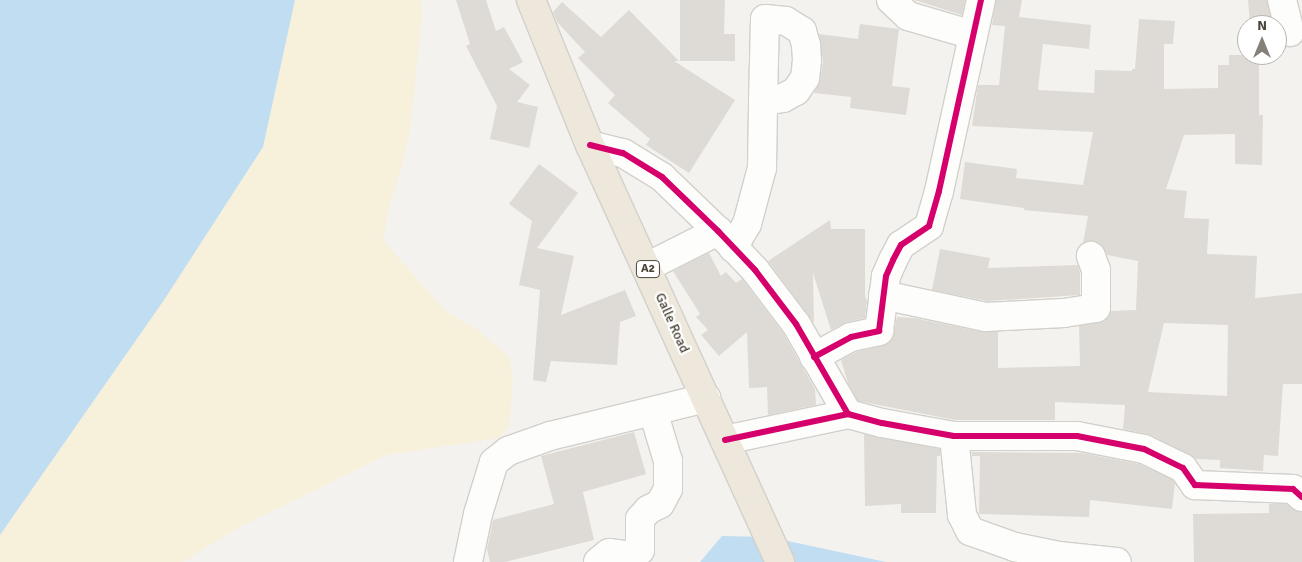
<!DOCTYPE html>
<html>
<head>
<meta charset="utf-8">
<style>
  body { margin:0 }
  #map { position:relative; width:1302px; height:562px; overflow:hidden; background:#f4f2ee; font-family:Signika,sans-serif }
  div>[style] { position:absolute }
  .sand>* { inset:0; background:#f7f0da }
  .water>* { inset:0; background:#c0ddf1 }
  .building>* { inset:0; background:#dedbd6 }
  .roads { filter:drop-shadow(1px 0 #d2d0cb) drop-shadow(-1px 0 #d2d0cb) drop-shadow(0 1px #d2d0cb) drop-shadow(0 -1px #d2d0cb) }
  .minor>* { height:28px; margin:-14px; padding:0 14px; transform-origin:14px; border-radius:14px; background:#fdfdfc }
  .highway>* { height:28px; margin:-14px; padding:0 14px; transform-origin:14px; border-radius:14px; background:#ede8db }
  .cycleway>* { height:6px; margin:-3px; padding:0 3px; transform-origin:3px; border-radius:3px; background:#d6006c }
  span { translate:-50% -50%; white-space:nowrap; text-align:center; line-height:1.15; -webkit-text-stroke:4.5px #fff; paint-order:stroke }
  .shield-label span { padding:1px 4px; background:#fff; border:1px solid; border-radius:4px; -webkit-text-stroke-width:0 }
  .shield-label { font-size:12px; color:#4b4439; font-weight:700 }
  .street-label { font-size:14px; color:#4b4439 }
  .north { position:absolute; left:1237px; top:15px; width:50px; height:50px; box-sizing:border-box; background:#fff; border:1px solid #b7b4b0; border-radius:50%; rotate:0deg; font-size:14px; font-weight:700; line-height:20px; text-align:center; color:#4b4439 }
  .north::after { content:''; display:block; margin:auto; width:18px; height:22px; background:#868178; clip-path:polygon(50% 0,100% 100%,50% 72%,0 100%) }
</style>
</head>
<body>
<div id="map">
  <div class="sand">
    <div style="clip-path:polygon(295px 0,421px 0,422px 15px,411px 122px,403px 163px,389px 207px,383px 240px,444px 310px,479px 331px,509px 357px,513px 382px,509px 425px,499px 438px,386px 455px,236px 529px,183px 562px,0 562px,0 535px,164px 300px,263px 147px)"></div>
  </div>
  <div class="water">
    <div style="clip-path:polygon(0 0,295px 0,263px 147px,164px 300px,0 535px)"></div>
    <div style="clip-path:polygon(722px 536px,769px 537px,886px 562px,700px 562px)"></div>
  </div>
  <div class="building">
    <div style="clip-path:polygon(456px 0,486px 0,496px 31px,504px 27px,523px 62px,509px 69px,530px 85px,517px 102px,538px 107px,529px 148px,490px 139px,497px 106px,466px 46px,470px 44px)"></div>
    <div style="clip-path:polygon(680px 0,725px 0,724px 34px,735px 34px,735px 61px,680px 61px)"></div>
    <div style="clip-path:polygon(914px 0,965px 0,962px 15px)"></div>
    <div style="clip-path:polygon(evenodd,996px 0,1022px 0,1019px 17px,1091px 25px,1089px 49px,1043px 44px,1038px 90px,1094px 93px,1095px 70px,1132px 71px,1132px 69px,1135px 69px,1139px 19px,1175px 21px,1173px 44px,1164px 44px,1164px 89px,1218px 88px,1218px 65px,1229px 65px,1229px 55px,1259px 55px,1259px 115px,1263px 115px,1262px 165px,1235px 164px,1235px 134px,1184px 135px,1166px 189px,1187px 191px,1184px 218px,1209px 219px,1207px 254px,1257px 256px,1255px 298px,1302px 293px,1302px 384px,1283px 384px,1278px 456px,1264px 455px,1263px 471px,1220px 468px,1220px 460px,1196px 459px,1151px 435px,1123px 429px,1125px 405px,1055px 402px,1055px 420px,955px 420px,858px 401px,848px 383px,841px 360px,856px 352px,882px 346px,890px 342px,894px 333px,897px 317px,914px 318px,983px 332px,998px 332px,998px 368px,1080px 366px,1079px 326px,1105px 321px,1111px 311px,1136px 310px,1138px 261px,1107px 255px,1101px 244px,1094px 241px,1083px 243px,1088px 216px,1024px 210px,1024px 208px,960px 199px,965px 162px,1017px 169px,1016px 178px,1083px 185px,1093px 132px,972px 126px,978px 85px,999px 85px,1005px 26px,992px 25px,996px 0,1164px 323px,1228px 325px,1227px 396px,1148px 392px,1164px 323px)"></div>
    <div style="clip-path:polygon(1248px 0,1267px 0,1272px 25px,1250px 25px)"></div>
    <div style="clip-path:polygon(562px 2px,601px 37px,629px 10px,679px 61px,674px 61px,735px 100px,689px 173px,646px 145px,650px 139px,608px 103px,615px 95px,578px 58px,585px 52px,557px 22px,553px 12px)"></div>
    <div style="clip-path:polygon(860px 24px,899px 29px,892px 86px,910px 88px,906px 115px,850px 108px,851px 97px,814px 93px,820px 80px,823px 62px,819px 34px,858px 39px)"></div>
    <div style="clip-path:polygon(539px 164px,578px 193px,537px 248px,574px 256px,561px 315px,625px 290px,636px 316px,620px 322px,617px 365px,551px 361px,546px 382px,533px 380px,540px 290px,519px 285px,532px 221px,509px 204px)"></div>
    <div style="clip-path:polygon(830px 220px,831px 229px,865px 229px,865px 296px,867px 301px,865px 318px,847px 322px,831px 330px,813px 273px,814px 323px,768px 261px)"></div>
    <div style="clip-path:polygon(940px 249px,990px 258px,988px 268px,1078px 265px,1080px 273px,1080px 295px,987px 301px,932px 290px)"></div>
    <div style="clip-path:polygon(709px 253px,721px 276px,726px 272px,736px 283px,742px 279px,743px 280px,783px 333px,815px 389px,816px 405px,768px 415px,767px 387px,749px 388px,747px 332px,719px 356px,701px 335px,708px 330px,696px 317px,700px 314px,673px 271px)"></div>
    <div style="clip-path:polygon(634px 432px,646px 474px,583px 492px,594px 540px,505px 562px,490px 562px,487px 549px,493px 520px,554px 504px,541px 456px)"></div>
    <div style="clip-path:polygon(864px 434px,940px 449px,940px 456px,937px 456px,936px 513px,901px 513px,901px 504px,865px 506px)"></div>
    <div style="clip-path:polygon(971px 452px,1082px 453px,1139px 464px,1173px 480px,1175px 483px,1172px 509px,1090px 500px,1089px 517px,979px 514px,980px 456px,972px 456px)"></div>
    <div style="clip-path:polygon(1269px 504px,1287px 504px,1302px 512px,1302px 562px,1194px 562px,1193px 514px,1269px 513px)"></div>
  </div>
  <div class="roads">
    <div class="minor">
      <div style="left:891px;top:0;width:23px;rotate:43deg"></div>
      <div style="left:908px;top:16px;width:68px;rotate:16.3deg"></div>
      <div style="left:1282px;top:0;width:33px;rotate:76deg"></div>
      <div style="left:590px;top:145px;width:34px;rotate:14deg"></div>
      <div style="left:623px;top:153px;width:46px;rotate:31.6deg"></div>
      <div style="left:662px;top:177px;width:78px;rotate:44deg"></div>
      <div style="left:718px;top:231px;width:54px;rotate:46.5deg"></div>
      <div style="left:755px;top:270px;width:68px;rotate:52.8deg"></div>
      <div style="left:796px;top:324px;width:104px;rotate:60deg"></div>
      <div style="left:733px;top:248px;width:28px;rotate:-60deg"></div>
      <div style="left:747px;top:224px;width:58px;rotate:-75deg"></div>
      <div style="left:762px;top:168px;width:67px;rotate:-89.1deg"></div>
      <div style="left:763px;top:101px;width:82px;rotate:-88.6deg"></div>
      <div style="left:765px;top:19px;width:21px;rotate:5deg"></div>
      <div style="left:786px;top:21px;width:19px;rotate:32deg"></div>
      <div style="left:802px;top:31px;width:15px;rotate:74deg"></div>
      <div style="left:806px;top:45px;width:15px;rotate:86deg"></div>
      <div style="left:807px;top:60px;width:18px;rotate:96deg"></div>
      <div style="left:805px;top:78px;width:16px;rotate:125deg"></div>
      <div style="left:796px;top:91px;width:15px;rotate:152deg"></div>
      <div style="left:783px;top:98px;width:20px;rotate:171deg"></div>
      <div style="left:647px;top:267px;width:80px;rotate:-26.9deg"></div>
      <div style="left:883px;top:295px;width:105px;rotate:12.1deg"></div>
      <div style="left:986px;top:317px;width:78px;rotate:-2.9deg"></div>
      <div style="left:1064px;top:313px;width:32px;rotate:-9deg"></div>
      <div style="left:1096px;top:308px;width:38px;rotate:-90deg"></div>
      <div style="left:1096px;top:270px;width:15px;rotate:-110deg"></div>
      <div style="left:814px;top:357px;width:42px;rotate:-28.4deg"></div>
      <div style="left:851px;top:337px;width:29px;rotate:-12deg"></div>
      <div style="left:879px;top:331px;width:55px;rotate:-82.7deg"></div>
      <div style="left:886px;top:276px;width:17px;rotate:-66deg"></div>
      <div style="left:893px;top:260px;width:17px;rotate:-62deg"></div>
      <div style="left:901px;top:245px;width:34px;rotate:-34deg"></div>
      <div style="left:929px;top:226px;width:36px;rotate:-74deg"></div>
      <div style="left:939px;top:191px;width:196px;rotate:-77.6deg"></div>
      <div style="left:954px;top:436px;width:79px;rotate:84.2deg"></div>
      <div style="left:962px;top:515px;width:18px;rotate:63deg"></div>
      <div style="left:970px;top:531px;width:48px;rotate:19.6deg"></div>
      <div style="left:1015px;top:547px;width:45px;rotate:11.6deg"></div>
      <div style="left:1059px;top:556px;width:58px;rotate:5.9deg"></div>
      <div style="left:725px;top:440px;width:126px;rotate:-11.9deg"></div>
      <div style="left:848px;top:414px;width:35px;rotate:15deg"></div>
      <div style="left:882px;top:423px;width:73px;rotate:10.2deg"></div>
      <div style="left:954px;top:436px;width:123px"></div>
      <div style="left:1077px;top:436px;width:68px;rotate:11deg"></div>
      <div style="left:1144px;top:449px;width:43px;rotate:26deg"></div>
      <div style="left:1183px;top:468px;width:21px;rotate:55deg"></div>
      <div style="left:1195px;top:485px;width:98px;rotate:2.3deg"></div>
      <div style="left:1293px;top:489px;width:12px;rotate:42deg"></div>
      <div style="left:468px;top:562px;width:49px;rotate:-78.2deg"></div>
      <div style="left:478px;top:514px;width:54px;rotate:-72.9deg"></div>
      <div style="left:494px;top:462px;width:18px;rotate:-38deg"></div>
      <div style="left:508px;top:451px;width:45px;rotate:-19.7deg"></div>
      <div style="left:550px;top:436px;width:161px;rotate:-13.7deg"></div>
      <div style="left:598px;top:562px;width:14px;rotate:-39deg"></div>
      <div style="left:609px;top:553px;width:23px;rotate:7deg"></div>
      <div style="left:632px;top:556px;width:10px;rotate:-37deg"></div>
      <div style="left:640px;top:550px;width:31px;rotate:-90deg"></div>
      <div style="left:640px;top:519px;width:12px;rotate:-48deg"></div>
      <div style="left:648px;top:510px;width:13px;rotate:-27deg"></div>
      <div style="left:660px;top:504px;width:17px;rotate:-62deg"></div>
      <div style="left:668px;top:489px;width:28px;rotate:-90deg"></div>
      <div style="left:668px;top:461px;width:52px;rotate:-106.7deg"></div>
    </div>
    <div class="highway">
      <div style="left:531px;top:0;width:157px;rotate:67.9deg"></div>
      <div style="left:590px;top:145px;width:458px;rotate:65.5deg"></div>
    </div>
  </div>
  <div class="cycleway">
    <div style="left:590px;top:145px;width:34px;rotate:14deg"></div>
    <div style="left:623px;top:153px;width:46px;rotate:31.6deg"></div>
    <div style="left:662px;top:177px;width:78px;rotate:44deg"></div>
    <div style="left:718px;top:231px;width:54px;rotate:46.5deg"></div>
    <div style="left:755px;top:270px;width:68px;rotate:52.8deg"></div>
    <div style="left:796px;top:324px;width:104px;rotate:60deg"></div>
    <div style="left:814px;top:357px;width:42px;rotate:-28.4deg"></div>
    <div style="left:851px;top:337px;width:29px;rotate:-12deg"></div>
    <div style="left:879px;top:331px;width:55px;rotate:-82.7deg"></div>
    <div style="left:886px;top:276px;width:17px;rotate:-66deg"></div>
    <div style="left:893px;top:260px;width:17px;rotate:-62deg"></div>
    <div style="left:901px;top:245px;width:34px;rotate:-34deg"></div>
    <div style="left:929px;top:226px;width:36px;rotate:-74deg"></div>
    <div style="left:939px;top:191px;width:196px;rotate:-77.6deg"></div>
    <div style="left:725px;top:440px;width:126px;rotate:-11.9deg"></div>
    <div style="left:848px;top:414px;width:35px;rotate:15deg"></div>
    <div style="left:882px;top:423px;width:73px;rotate:10.2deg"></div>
    <div style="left:954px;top:436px;width:123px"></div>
    <div style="left:1077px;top:436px;width:68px;rotate:11deg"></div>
    <div style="left:1144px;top:449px;width:43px;rotate:26deg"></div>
    <div style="left:1183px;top:468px;width:21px;rotate:55deg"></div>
    <div style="left:1195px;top:485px;width:98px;rotate:2.3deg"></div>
    <div style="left:1293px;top:489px;width:12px;rotate:42deg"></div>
  </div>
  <div class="shield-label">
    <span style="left:648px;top:269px">A2</span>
  </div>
  <div class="street-label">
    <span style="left:672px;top:323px;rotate:66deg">Galle Road</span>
  </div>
  <div class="north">N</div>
</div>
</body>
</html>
